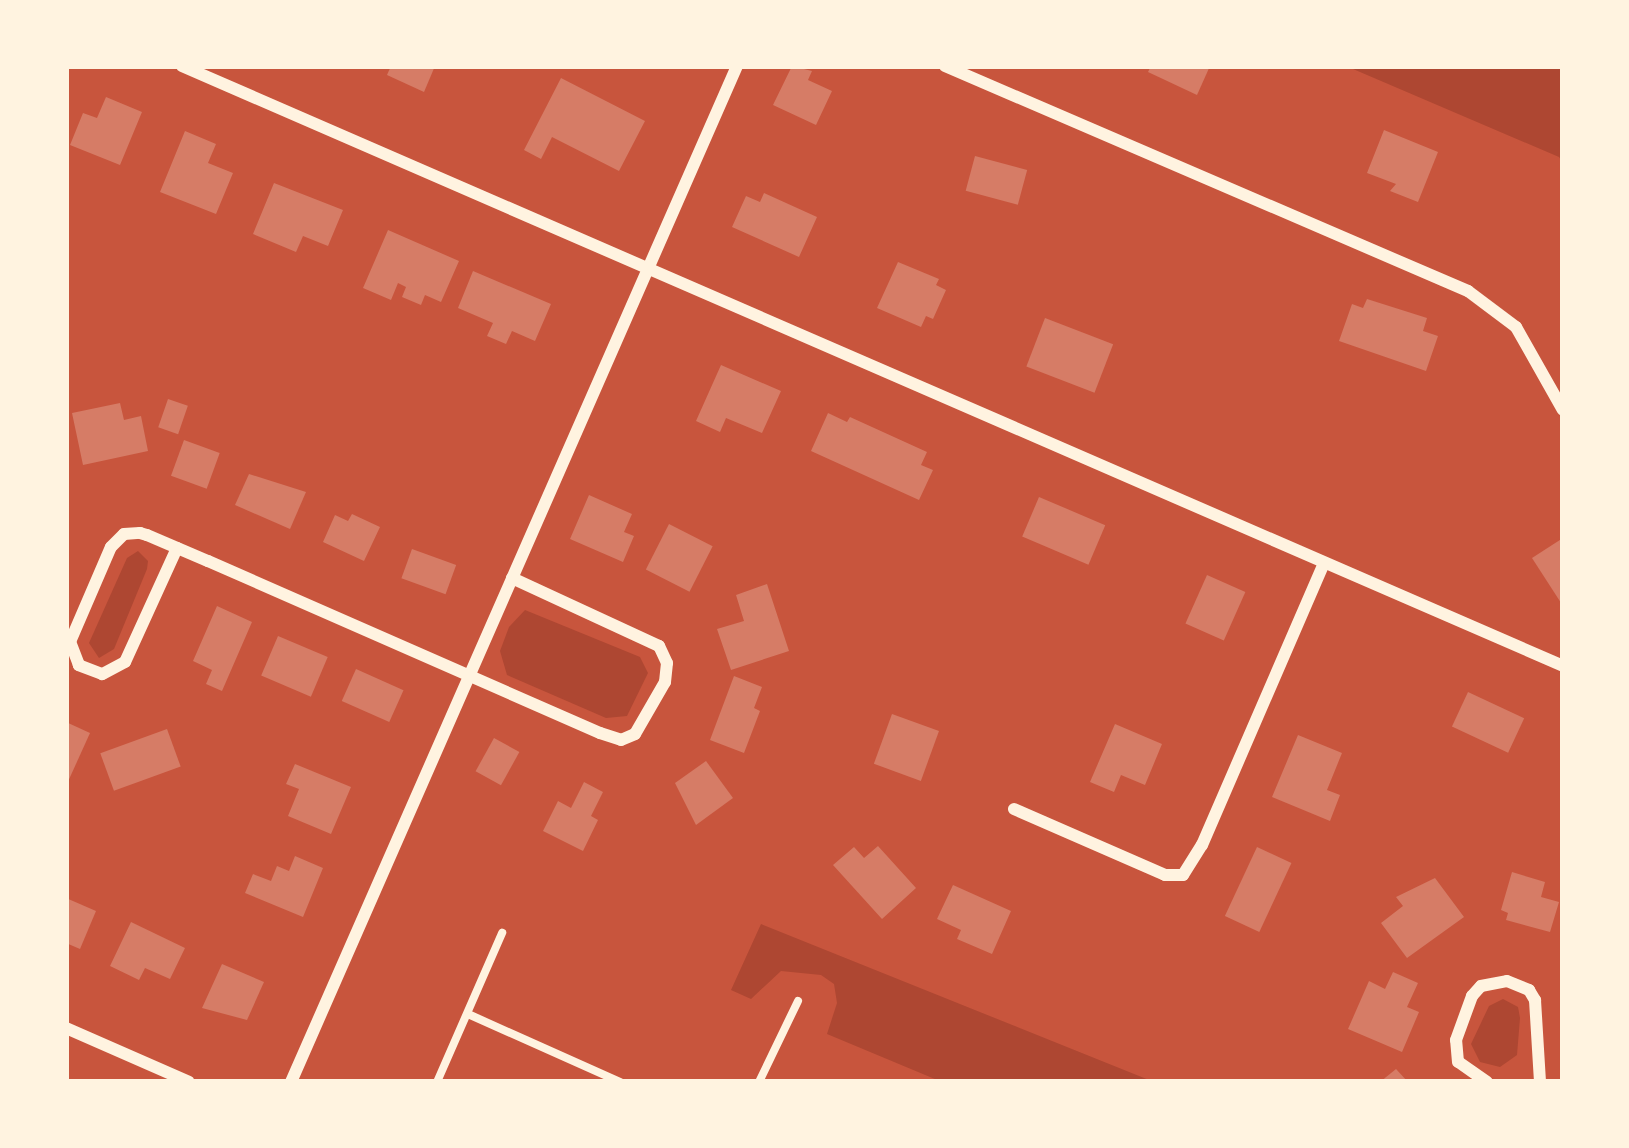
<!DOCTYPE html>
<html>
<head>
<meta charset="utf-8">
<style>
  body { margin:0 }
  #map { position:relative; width:1629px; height:1148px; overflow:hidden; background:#c8553d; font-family:"Nunito Sans",sans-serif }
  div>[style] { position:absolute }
  .green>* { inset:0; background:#ae4732 }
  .building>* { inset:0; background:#d67c66; transform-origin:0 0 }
  .service>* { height:8px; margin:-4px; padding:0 4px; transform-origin:4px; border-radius:4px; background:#fff3e0 }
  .minor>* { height:12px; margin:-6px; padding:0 6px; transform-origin:6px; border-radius:6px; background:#fff3e0 }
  span { translate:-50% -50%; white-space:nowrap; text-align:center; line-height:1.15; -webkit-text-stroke:9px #fff3e0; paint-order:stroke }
  .frame { position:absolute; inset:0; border:69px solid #fff3e0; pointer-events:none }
</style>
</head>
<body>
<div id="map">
  <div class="green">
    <div style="clip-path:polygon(1346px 66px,1563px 66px,1563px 163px,1559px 157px)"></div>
    <div style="clip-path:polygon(138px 551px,148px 561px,147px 569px,114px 649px,99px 658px,89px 643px,127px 558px)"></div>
    <div style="clip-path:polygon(525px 610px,640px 657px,648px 673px,627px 716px,606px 718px,507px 675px,500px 651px,509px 627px)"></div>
    <div style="clip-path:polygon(761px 924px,1154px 1082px,942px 1082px,827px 1034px,837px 1003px,834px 984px,821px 975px,781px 971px,751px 999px,731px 990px)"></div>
    <div style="clip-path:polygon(1503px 999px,1518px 1007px,1520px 1018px,1517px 1055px,1500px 1067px,1480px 1062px,1471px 1044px,1489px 1006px)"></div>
  </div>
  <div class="building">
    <div style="clip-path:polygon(391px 66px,435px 66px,424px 92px,387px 75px)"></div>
    <div style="clip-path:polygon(792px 66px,812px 71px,808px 80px,832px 91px,816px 125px,773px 105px)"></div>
    <div style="clip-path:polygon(1151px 66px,1210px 66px,1197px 95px,1148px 72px)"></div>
    <div style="clip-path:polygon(561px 78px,645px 121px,619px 171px,552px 137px,541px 159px,524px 150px)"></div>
    <div style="clip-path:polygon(106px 97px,142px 112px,120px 165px,70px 145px,83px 113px,97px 118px)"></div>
    <div style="clip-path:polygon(1384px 130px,1438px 152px,1418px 202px,1390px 191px,1396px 184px,1367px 173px)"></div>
    <div style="clip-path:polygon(185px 131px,216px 144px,208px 163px,233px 173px,216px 214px,160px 192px)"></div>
    <div style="left:975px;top:156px;width:54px;height:36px;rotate:15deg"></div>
    <div style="clip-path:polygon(274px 183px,343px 210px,328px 246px,303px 236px,296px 252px,253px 234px)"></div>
    <div style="clip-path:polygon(764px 193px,817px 217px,799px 257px,732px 227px,746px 196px,760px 202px)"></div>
    <div style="clip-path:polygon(388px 230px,459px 261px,441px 302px,425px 295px,421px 305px,402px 297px,406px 287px,398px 283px,391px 300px,363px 288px)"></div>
    <div style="clip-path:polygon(898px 262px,939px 279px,936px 285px,946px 290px,933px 319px,926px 316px,921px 327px,877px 308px)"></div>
    <div style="clip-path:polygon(473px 271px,551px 304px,535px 341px,512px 331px,506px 344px,487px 336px,493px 323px,458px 308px)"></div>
    <div style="clip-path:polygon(1367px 299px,1427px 318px,1423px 331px,1438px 336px,1426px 371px,1339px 341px,1352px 304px,1363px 308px)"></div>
    <div style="left:1045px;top:318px;width:73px;height:52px;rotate:21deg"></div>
    <div style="clip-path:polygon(721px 365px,781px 391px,762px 433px,726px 418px,720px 432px,696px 421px)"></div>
    <div style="left:168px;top:399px;width:21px;height:30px;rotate:19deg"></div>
    <div style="clip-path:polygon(120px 403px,124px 420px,141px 416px,148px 451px,83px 465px,72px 413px)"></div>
    <div style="clip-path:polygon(828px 413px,847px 422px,850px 417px,927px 452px,921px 465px,933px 470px,919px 500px,811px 451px)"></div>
    <div style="left:184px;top:440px;width:38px;height:38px;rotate:20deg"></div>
    <div style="clip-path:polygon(249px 474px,306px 492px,290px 529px,235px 505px)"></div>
    <div style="clip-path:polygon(589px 495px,632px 514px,624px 532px,634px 536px,623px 562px,570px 539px)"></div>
    <div style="left:1039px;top:497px;width:72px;height:43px;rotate:23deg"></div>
    <div style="clip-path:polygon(352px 514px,380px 527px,364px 561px,323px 542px,335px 515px,348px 521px)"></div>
    <div style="left:669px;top:524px;width:49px;height:51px;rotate:27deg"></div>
    <div style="clip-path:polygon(1563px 538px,1563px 606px,1532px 558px)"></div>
    <div style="left:412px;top:549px;width:47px;height:31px;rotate:20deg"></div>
    <div style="left:1207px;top:575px;width:42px;height:53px;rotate:24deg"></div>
    <div style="clip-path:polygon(767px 584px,789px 651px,731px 670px,717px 629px,744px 621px,736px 595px)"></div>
    <div style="clip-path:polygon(217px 606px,252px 622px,222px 691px,206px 684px,212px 670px,193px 661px)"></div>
    <div style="left:278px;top:636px;width:54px;height:43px;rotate:23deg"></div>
    <div style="left:356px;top:669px;width:52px;height:35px;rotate:24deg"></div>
    <div style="clip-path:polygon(734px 676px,762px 687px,754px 708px,760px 711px,744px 753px,710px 740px)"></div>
    <div style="left:1468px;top:692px;width:62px;height:38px;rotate:25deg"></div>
    <div style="left:892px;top:714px;width:50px;height:53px;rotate:20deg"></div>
    <div style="clip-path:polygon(66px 722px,90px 733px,66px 786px)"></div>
    <div style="clip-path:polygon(1115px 724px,1162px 744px,1145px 785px,1121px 775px,1114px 792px,1090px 782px)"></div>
    <div style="left:167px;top:729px;width:40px;height:71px;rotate:70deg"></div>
    <div style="clip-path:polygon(1298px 735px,1342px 753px,1327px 790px,1340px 795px,1330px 821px,1272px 797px)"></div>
    <div style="left:494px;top:738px;width:29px;height:38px;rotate:29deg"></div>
    <div style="clip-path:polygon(706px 761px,733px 798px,696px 825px,675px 783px)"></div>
    <div style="clip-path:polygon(295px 764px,351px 787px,331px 834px,288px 816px,299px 789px,286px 784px)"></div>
    <div style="clip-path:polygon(584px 782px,603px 792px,591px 816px,598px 820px,583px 851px,543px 831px,558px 801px,571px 808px)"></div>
    <div style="clip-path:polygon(878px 846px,916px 888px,882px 919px,833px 865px,854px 847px,864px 858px)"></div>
    <div style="left:1257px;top:847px;width:38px;height:76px;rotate:25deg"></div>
    <div style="clip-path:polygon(295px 856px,323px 868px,303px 917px,245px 893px,253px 874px,271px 881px,277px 866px,289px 871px)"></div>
    <div style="clip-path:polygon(1512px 872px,1545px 882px,1541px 897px,1559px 902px,1550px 932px,1506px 920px,1508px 913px,1501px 910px)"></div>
    <div style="clip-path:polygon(1435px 878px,1464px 917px,1407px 958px,1381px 923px,1403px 906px,1396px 897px)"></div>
    <div style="clip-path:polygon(953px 885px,1011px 911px,992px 954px,957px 939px,961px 930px,937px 919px)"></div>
    <div style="clip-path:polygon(66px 898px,96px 911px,80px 949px,66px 943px)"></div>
    <div style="clip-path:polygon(131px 922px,185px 948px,170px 979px,145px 968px,139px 980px,110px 966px)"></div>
    <div style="clip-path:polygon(222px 964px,264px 982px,247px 1020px,202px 1008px)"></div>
    <div style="clip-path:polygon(1393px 972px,1418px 983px,1407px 1007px,1419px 1012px,1402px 1052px,1348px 1029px,1369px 981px,1385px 989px)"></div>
    <div style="clip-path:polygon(1396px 1069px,1408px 1082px,1380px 1082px)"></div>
  </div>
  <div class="service">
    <div style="left:468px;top:1014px;width:167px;rotate:24.1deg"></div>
    <div style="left:437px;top:1082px;width:163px;rotate:-66.4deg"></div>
    <div style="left:759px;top:1082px;width:90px;rotate:-64.3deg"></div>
  </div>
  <div class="minor">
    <div style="left:182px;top:66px;width:1506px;rotate:23.48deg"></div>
    <div style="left:945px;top:66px;width:569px;rotate:23.28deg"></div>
    <div style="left:1468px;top:291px;width:60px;rotate:36.9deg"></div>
    <div style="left:1516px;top:327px;width:95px;rotate:60.5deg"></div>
    <div style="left:177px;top:548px;width:125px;rotate:114.5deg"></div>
    <div style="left:125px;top:662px;width:26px;rotate:152deg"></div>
    <div style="left:102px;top:674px;width:25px;rotate:-159deg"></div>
    <div style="left:79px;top:665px;width:25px;rotate:-111deg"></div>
    <div style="left:70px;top:642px;width:103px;rotate:-66.7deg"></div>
    <div style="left:111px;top:547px;width:18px;rotate:-45deg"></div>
    <div style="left:124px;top:534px;width:16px;rotate:-4deg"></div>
    <div style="left:140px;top:533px;width:7px;rotate:16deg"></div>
    <div style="left:147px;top:535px;width:66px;rotate:23.1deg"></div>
    <div style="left:208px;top:561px;width:428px;rotate:23.7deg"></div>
    <div style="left:600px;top:733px;width:22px;rotate:18deg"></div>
    <div style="left:621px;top:740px;width:15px;rotate:-23deg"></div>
    <div style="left:635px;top:734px;width:60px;rotate:-60deg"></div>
    <div style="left:665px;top:682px;width:19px;rotate:-84deg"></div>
    <div style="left:667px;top:663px;width:19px;rotate:-115deg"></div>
    <div style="left:659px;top:646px;width:162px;rotate:-155.2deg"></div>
    <div style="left:1014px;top:809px;width:165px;rotate:23.6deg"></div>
    <div style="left:1165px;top:875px;width:18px"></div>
    <div style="left:1183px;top:875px;width:36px;rotate:-58deg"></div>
    <div style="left:1202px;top:845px;width:305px;rotate:-66.6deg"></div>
    <div style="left:66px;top:1028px;width:134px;rotate:23.7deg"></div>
    <div style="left:291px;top:1082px;width:1110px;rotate:-66.3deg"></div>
    <div style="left:1487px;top:1082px;width:35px;rotate:-145deg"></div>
    <div style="left:1458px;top:1062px;width:22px;rotate:-95deg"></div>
    <div style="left:1456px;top:1040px;width:47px;rotate:-70deg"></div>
    <div style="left:1472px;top:996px;width:13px;rotate:-48deg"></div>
    <div style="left:1481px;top:986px;width:26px;rotate:-11deg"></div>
    <div style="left:1507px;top:981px;width:24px;rotate:22deg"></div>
    <div style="left:1529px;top:990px;width:12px;rotate:59deg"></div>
    <div style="left:1535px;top:1000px;width:82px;rotate:86.5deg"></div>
  </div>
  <div class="frame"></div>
</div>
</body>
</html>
